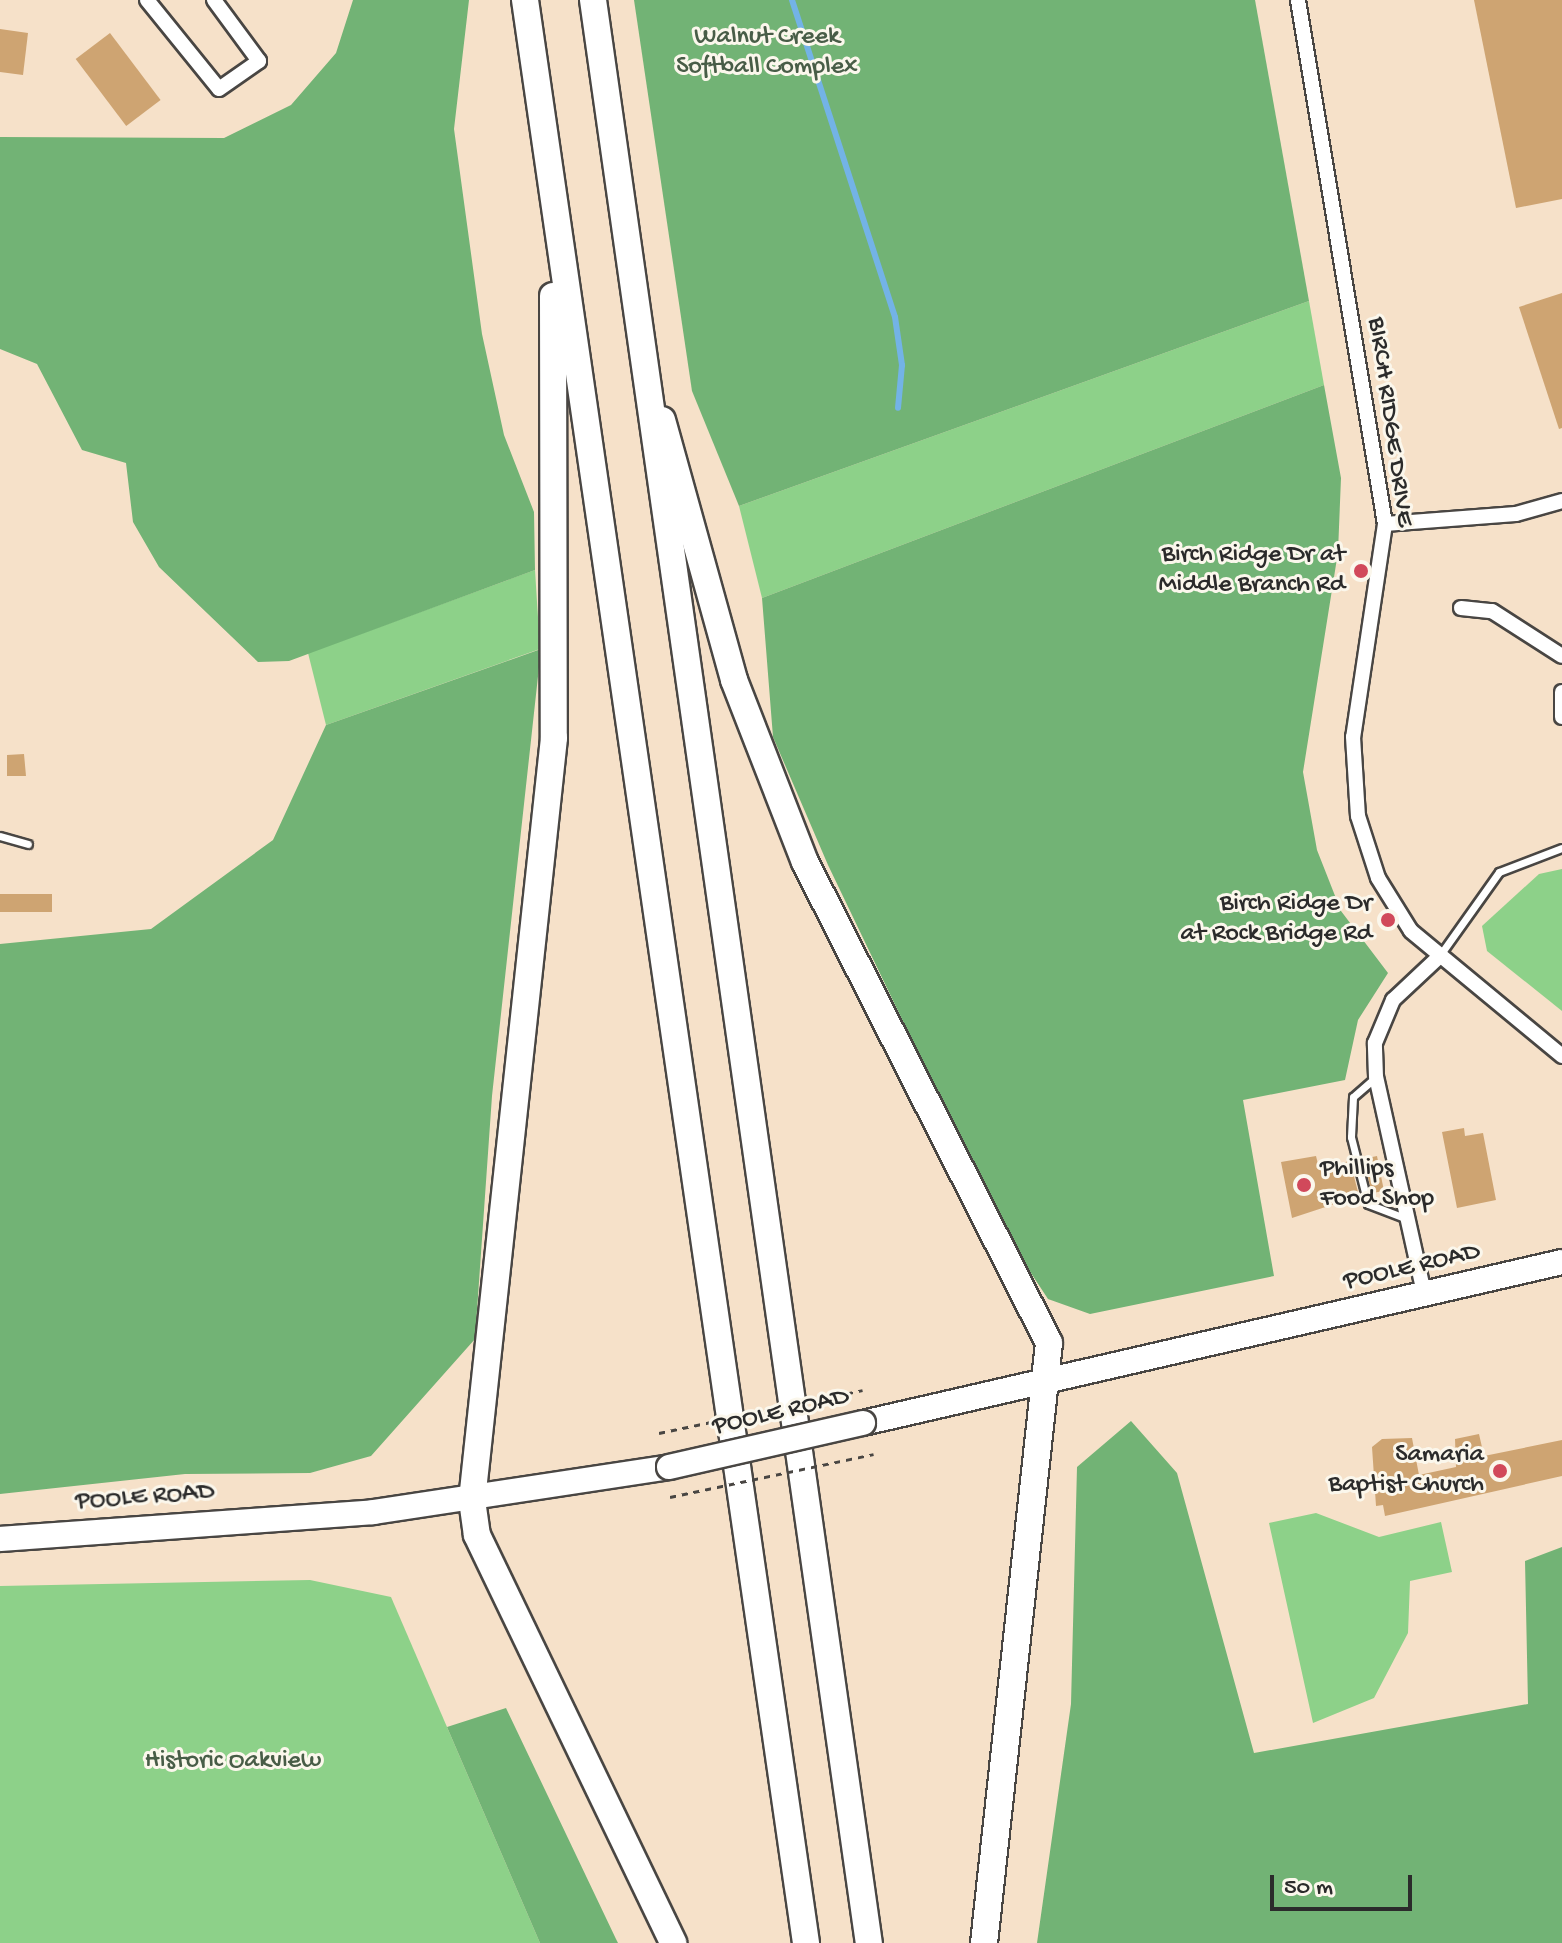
<!DOCTYPE html>
<html>
<head>
<meta charset="utf-8">
<style>
  body { margin:0 }
  #map { position:relative; width:1562px; height:1943px; overflow:hidden; background:#f6e1c9; font-family:"Gochi Hand",sans-serif }
  div>[style] { position:absolute }
  .green>* { inset:0; background:#8dd189 }
  .forest>* { inset:0; background:#72b375 }
  .stream>* { height:6px; margin:-3px; padding:0 3px; transform-origin:3px; border-radius:3px; background:#73b3e6 }
  .building>* { inset:0; background:#cea472; transform-origin:0 0 }
  .roads { filter:drop-shadow(2px 0 #494643) drop-shadow(-2px 0 #494643) drop-shadow(0 2px #494643) drop-shadow(0 -2px #494643) }
  .lane>* { height:7px; margin:-3.5px; padding:0 3.5px; transform-origin:3.5px; border-radius:3.5px; background:#fff }
  .street>* { height:14px; margin:-7px; padding:0 7px; transform-origin:7px; border-radius:7px; background:#fff }
  .primary>* { height:24px; margin:-12px; padding:0 12px; transform-origin:12px; border-radius:12px; background:#fff }
  .highway>* { height:26px; margin:-13px; padding:0 13px; transform-origin:13px; border-radius:13px; background:#fff }
  .path-bridge>* { height:3px; margin-top:-1.5px; transform-origin:0; background:repeating-linear-gradient(90deg,#494643 0 6px,transparent 0 12px) }
  .bridges { filter:drop-shadow(2px 0 #494643) drop-shadow(-2px 0 #494643) drop-shadow(0 2px #494643) drop-shadow(0 -2px #494643) }
  .primary-bridge>* { height:24px; margin:-12px; padding:0 12px; transform-origin:12px; border-radius:12px; background:#fff }
  .dots>* { width:22px; height:22px; translate:-50% -50%; box-sizing:border-box; border:4px solid #fbf7ec; border-radius:50% }
  span { translate:-50% -50%; white-space:nowrap; text-align:center; line-height:1.15; -webkit-text-stroke:6px #fbf7ec; paint-order:stroke }
  .park-label { font-size:26px; color:#485d47 }
  .street-label { font-size:26px; color:#2b2b2b }
  .poi-label { font-size:26px; color:#2b2b2b }
  .right { translate:-100% -50%; text-align:right }
  .left { translate:0 -50%; text-align:left }
  .scale { position:absolute; left:1270px; top:1875px; width:142px; height:36px; box-sizing:border-box; border:4px solid #2b2b2b; border-top:0; padding-left:10px; font-size:24px; line-height:28px; white-space:nowrap; color:#2b2b2b; -webkit-text-stroke:6px #fbf7ec; paint-order:stroke }
</style>
</head>
<body>
<div id="map">
  <div class="green">
    <div style="clip-path:polygon(1309px 301px,1324px 385px,762px 598px,739px 506px)"></div>
    <div style="clip-path:polygon(535px 570px,540px 649px,326px 725px,308px 653px)"></div>
    <div style="clip-path:polygon(1562px 869px,1562px 1011px,1487px 951px,1482px 926px,1539px 874px)"></div>
    <div style="clip-path:polygon(1316px 1513px,1379px 1537px,1441px 1522px,1452px 1572px,1410px 1581px,1408px 1633px,1374px 1698px,1313px 1723px,1269px 1523px)"></div>
    <div style="clip-path:polygon(310px 1580px,391px 1597px,540px 1943px,0 1943px,0 1586px)"></div>
  </div>
  <div class="forest">
    <div style="clip-path:polygon(353px 0,469px 0,454px 129px,482px 334px,504px 435px,534px 512px,535px 570px,289px 661px,258px 662px,159px 567px,133px 522px,126px 463px,82px 450px,37px 364px,0 349px,0 137px,224px 138px,291px 105px,336px 53px)"></div>
    <div style="clip-path:polygon(634px 0,1255px 0,1309px 301px,739px 506px,692px 391px)"></div>
    <div style="clip-path:polygon(1324px 385px,1341px 478px,1338px 552px,1303px 772px,1317px 850px,1341px 911px,1388px 973px,1358px 1020px,1345px 1080px,1243px 1100px,1274px 1276px,1090px 1314px,1048px 1299px,1004px 1232px,828px 865px,773px 737px,762px 598px)"></div>
    <div style="clip-path:polygon(541px 649px,492px 1096px,475px 1339px,371px 1456px,310px 1473px,185px 1474px,0 1494px,0 944px,151px 929px,273px 840px,326px 725px)"></div>
    <div style="clip-path:polygon(1131px 1421px,1177px 1473px,1254px 1753px,1528px 1704px,1525px 1561px,1562px 1547px,1562px 1943px,1037px 1943px,1071px 1704px,1077px 1467px)"></div>
    <div style="clip-path:polygon(506px 1708px,616px 1939px,618px 1943px,540px 1943px,447px 1727px)"></div>
  </div>
  <div class="stream">
    <div style="left:792px;top:0;width:333px;rotate:72deg"></div>
    <div style="left:895px;top:317px;width:49px;rotate:81.7deg"></div>
    <div style="left:902px;top:365px;width:43px;rotate:95.3deg"></div>
  </div>
  <div class="building">
    <div style="clip-path:polygon(1474px 0,1562px 0,1562px 199px,1516px 208px)"></div>
    <div style="clip-path:polygon(0 29px,28px 33px,23px 75px,0 72px)"></div>
    <div style="left:110px;top:33px;width:84px;height:43px;rotate:53deg"></div>
    <div style="clip-path:polygon(1562px 293px,1562px 428px,1559px 429px,1519px 307px)"></div>
    <div style="clip-path:polygon(24px 754px,26px 776px,7px 776px,7px 755px)"></div>
    <div style="left:0;top:894px;width:52px;height:18px"></div>
    <div style="clip-path:polygon(1464px 1128px,1465px 1136px,1483px 1133px,1496px 1200px,1457px 1208px,1442px 1132px)"></div>
    <div style="clip-path:polygon(1316px 1156px,1319px 1168px,1350px 1161px,1359px 1196px,1292px 1218px,1281px 1162px)"></div>
    <div style="clip-path:polygon(1377px 1156px,1384px 1191px,1372px 1193px,1363px 1159px)"></div>
    <div style="clip-path:polygon(1479px 1434px,1484px 1456px,1562px 1440px,1562px 1476px,1385px 1516px,1383px 1505px,1376px 1506px,1372px 1447px,1382px 1439px,1412px 1438px,1419px 1475px,1456px 1467px,1455px 1439px)"></div>
  </div>
  <div class="roads">
    <div class="lane">
      <div style="left:0;top:836px;width:29px;rotate:16deg"></div>
      <div style="left:1440px;top:955px;width:102px;rotate:-54.6deg"></div>
      <div style="left:1499px;top:872px;width:67px;rotate:-20.9deg"></div>
      <div style="left:1376px;top:1077px;width:30px;rotate:139deg"></div>
      <div style="left:1353px;top:1097px;width:40px;rotate:92.9deg"></div>
      <div style="left:1351px;top:1137px;width:69px;rotate:75.8deg"></div>
      <div style="left:1368px;top:1204px;width:40px;rotate:21deg"></div>
    </div>
    <div class="street">
      <div style="left:147px;top:0;width:114px;rotate:51deg"></div>
      <div style="left:219px;top:89px;width:49px;rotate:-35deg"></div>
      <div style="left:259px;top:61px;width:76px;rotate:-126.4deg"></div>
      <div style="left:1298px;top:0;width:531px;rotate:80.57deg"></div>
      <div style="left:1385px;top:524px;width:215px;rotate:98.5deg"></div>
      <div style="left:1353px;top:737px;width:79px;rotate:86.4deg"></div>
      <div style="left:1358px;top:816px;width:65px;rotate:72.1deg"></div>
      <div style="left:1378px;top:878px;width:62px;rotate:58.1deg"></div>
      <div style="left:1411px;top:931px;width:196px;rotate:39.6deg"></div>
      <div style="left:1385px;top:524px;width:131px;rotate:-4.4deg"></div>
      <div style="left:1516px;top:514px;width:48px;rotate:-15.8deg"></div>
      <div style="left:1461px;top:608px;width:31px;rotate:6deg"></div>
      <div style="left:1492px;top:611px;width:83px;rotate:32.7deg"></div>
      <div style="left:1562px;top:692px;width:25px;rotate:90deg"></div>
      <div style="left:1424px;top:1293px;width:221px;rotate:-102.5deg"></div>
      <div style="left:1376px;top:1077px;width:34px;rotate:-92deg"></div>
      <div style="left:1375px;top:1043px;width:47px;rotate:-67.3deg"></div>
      <div style="left:1393px;top:1000px;width:63px;rotate:-43.1deg"></div>
    </div>
    <div class="primary">
      <div style="left:863px;top:1423px;width:717px;rotate:-12.97deg"></div>
      <div style="left:0;top:1539px;width:374px;rotate:-4.1deg"></div>
      <div style="left:373px;top:1512px;width:299px;rotate:-8.6deg"></div>
    </div>
    <div class="highway">
      <div style="left:525px;top:0;width:1963px;rotate:81.77deg"></div>
      <div style="left:593px;top:0;width:1963px;rotate:81.92deg"></div>
      <div style="left:553px;top:296px;width:442px;rotate:89.9deg"></div>
      <div style="left:554px;top:738px;width:766px;rotate:96.14deg"></div>
      <div style="left:472px;top:1500px;width:35px;rotate:82deg"></div>
      <div style="left:477px;top:1535px;width:453px;rotate:64.3deg"></div>
      <div style="left:662px;top:420px;width:270px;rotate:74.5deg"></div>
      <div style="left:734px;top:680px;width:195px;rotate:68.7deg"></div>
      <div style="left:805px;top:862px;width:539px;rotate:63.1deg"></div>
      <div style="left:1049px;top:1343px;width:604px;rotate:96.18deg"></div>
    </div>
  </div>
  <div class="path-bridge">
    <div style="left:659px;top:1433px;width:208px;rotate:-11.9deg"></div>
    <div style="left:670px;top:1497px;width:208px;rotate:-11.9deg"></div>
  </div>
  <div class="bridges">
    <div class="primary-bridge">
      <div style="left:669px;top:1467px;width:199px;rotate:-12.8deg"></div>
    </div>
  </div>
  <div class="dots">
    <div style="left:1361px;top:571px;background:#d1495b"></div>
    <div style="left:1388px;top:920px;background:#d1495b"></div>
    <div style="left:1304px;top:1185px;background:#d1495b"></div>
    <div style="left:1500px;top:1471px;background:#d1495b"></div>
  </div>
  <div class="park-label">
    <span style="left:767px;top:53px">Walnut Creek<br>Softball Complex</span>
    <span style="left:233px;top:1762px">Historic Oakview</span>
  </div>
  <div class="street-label">
    <span style="left:1389px;top:422px;rotate:82deg">BIRCH RIDGE DRIVE</span>
    <span style="left:1412px;top:1268px;rotate:-13deg">POOLE ROAD</span>
    <span style="left:781px;top:1413px;rotate:-13deg">POOLE ROAD</span>
    <span style="left:145px;top:1498px;rotate:-4deg">POOLE ROAD</span>
  </div>
  <div class="poi-label">
    <span class="right" style="left:1345px;top:571px">Birch Ridge Dr at<br>Middle Branch Rd</span>
    <span class="right" style="left:1372px;top:920px">Birch Ridge Dr<br>at Rock Bridge Rd</span>
    <span class="left" style="left:1320px;top:1185px">Phillips<br>Food Shop</span>
    <span class="right" style="left:1484px;top:1471px">Samaria<br>Baptist Church</span>
  </div>
  <div class="scale">50 m</div>
</div>
</body>
</html>
